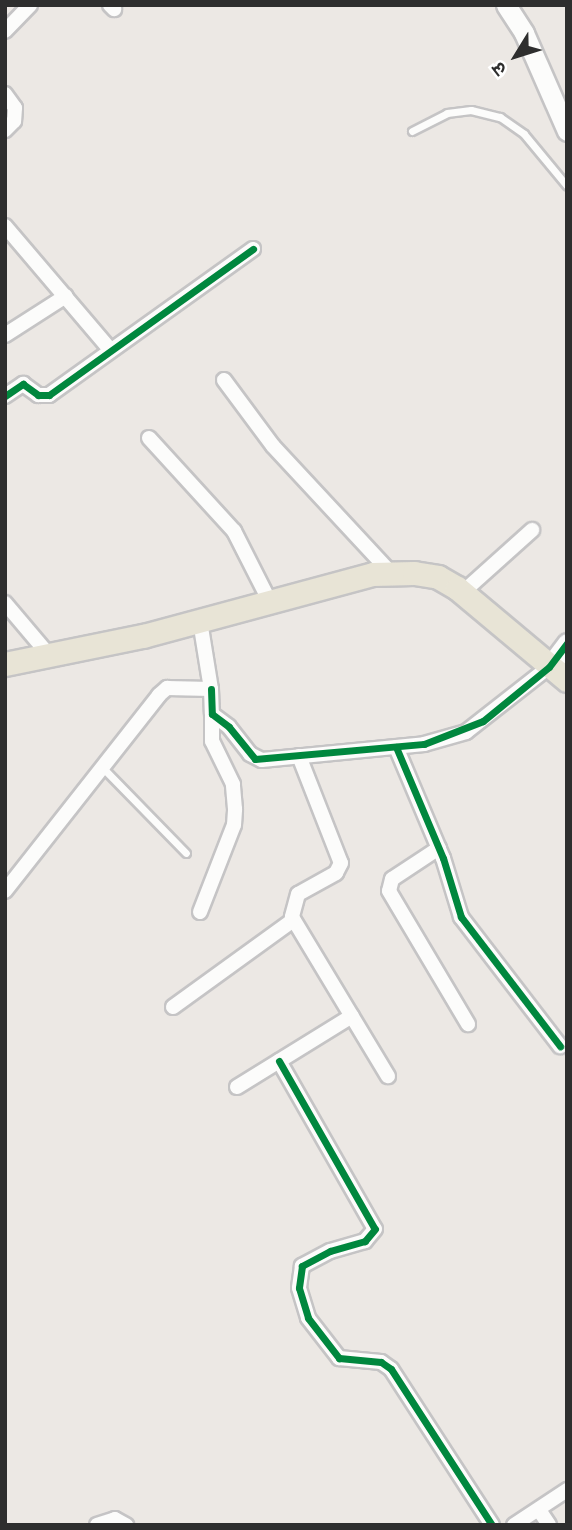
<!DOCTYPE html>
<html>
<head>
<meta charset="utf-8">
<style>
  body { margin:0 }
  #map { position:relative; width:572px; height:1530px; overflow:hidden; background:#ece8e4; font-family:Cabin,"Noto Sans Devanagari",sans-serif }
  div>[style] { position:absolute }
  .roads { filter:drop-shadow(2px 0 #c5c4c5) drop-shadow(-2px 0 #c5c4c5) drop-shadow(0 2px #c5c4c5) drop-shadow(0 -2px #c5c4c5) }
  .lane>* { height:7px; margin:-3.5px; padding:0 3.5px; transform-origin:3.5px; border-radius:3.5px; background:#fcfcfb }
  .street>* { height:14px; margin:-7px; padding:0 7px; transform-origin:7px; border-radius:7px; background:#fcfcfb }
  .secondary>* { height:19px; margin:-9.5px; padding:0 9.5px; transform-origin:9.5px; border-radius:9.5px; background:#fcfcfb }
  .primary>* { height:23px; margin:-11.5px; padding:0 11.5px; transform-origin:11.5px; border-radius:11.5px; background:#e8e4d6 }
  .cycleway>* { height:7px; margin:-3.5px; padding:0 3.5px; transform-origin:3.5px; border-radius:3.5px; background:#00873e }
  span { translate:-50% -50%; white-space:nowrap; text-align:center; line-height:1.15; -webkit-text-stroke:7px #fff; paint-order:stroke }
  .frame { position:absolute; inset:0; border:7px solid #2e2e2e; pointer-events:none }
  .north { position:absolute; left:481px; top:21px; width:70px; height:70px; -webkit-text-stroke:5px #fff; paint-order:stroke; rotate:232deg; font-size:19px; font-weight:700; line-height:28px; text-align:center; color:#2e2e2e }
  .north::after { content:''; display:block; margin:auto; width:24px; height:32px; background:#2e2e2e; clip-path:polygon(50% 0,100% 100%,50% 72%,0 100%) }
</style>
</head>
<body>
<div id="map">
  <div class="roads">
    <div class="lane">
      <div style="left:412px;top:131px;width:39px;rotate:-27deg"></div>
      <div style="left:447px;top:113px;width:24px;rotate:-7deg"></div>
      <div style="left:471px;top:110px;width:30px;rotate:14deg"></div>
      <div style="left:500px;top:117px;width:29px;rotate:35deg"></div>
      <div style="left:524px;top:134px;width:67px;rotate:50.4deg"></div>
      <div style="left:102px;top:767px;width:120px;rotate:45.7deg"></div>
    </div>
    <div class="street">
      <div style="left:110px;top:5px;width:6px;rotate:45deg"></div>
      <div style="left:5px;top:31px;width:36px;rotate:-46deg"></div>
      <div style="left:5px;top:94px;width:17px;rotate:54deg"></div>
      <div style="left:15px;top:108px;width:13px;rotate:94deg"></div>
      <div style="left:14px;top:121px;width:13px;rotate:135deg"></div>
      <div style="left:5px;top:226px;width:160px;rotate:49.6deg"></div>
      <div style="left:5px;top:335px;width:72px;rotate:-32.6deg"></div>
      <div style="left:224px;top:380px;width:82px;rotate:53.4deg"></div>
      <div style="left:273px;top:446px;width:175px;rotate:47.1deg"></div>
      <div style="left:5px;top:396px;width:22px;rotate:-34deg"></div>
      <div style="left:23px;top:384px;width:19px;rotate:36deg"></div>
      <div style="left:38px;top:395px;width:11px"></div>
      <div style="left:49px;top:395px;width:251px;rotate:-35.6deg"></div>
      <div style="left:149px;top:438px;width:126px;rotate:47.6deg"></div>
      <div style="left:234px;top:531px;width:80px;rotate:63.1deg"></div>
      <div style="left:463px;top:592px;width:93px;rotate:-41.9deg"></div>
      <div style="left:5px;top:603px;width:68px;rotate:49.8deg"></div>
      <div style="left:211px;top:689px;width:25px;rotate:88deg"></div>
      <div style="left:212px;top:714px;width:21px;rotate:37deg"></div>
      <div style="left:229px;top:727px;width:34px;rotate:52deg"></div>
      <div style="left:250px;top:754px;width:13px;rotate:27deg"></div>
      <div style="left:262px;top:760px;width:163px;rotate:-5.6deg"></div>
      <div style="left:424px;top:744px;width:44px;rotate:-15.9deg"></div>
      <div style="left:466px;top:732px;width:105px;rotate:-38.1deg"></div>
      <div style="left:396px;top:747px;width:121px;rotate:67.1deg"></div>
      <div style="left:443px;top:858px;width:62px;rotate:73deg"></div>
      <div style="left:461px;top:917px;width:163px;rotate:52.5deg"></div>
      <div style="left:299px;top:756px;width:115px;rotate:68.6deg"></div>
      <div style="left:341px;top:863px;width:11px;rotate:117deg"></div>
      <div style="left:336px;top:873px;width:43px;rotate:151.1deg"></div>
      <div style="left:298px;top:894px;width:24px;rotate:105deg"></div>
      <div style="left:292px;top:917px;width:186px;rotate:58.9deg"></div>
      <div style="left:439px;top:848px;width:56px;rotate:146.6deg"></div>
      <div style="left:392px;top:879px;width:12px;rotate:104deg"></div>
      <div style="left:389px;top:891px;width:155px;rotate:59.3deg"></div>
      <div style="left:5px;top:891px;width:249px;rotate:-51.8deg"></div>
      <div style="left:159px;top:695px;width:11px;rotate:-41deg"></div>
      <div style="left:167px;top:688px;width:44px;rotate:1.3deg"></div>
      <div style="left:211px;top:689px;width:69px;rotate:-99.2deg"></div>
      <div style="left:200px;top:912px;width:93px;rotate:-68.7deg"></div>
      <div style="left:234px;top:825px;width:16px;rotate:-86deg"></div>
      <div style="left:235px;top:809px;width:25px;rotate:-95deg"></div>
      <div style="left:233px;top:784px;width:48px;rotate:-116deg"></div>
      <div style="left:212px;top:741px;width:27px;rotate:-90deg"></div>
      <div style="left:173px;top:1007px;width:148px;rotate:-35.9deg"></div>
      <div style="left:279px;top:1061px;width:193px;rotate:60.3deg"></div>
      <div style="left:375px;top:1229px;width:16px;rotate:130deg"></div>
      <div style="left:365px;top:1241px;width:36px;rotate:164deg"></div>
      <div style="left:330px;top:1251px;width:32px;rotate:152deg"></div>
      <div style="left:302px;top:1266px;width:22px;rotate:98deg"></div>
      <div style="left:299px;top:1288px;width:31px;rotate:73deg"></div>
      <div style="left:308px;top:1318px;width:51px;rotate:52.2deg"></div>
      <div style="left:339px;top:1358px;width:42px;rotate:5.4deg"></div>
      <div style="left:381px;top:1362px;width:12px;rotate:35deg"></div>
      <div style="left:391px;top:1369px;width:186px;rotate:57.1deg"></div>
      <div style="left:237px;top:1087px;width:135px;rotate:-31.7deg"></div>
      <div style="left:539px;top:1510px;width:18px;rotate:56deg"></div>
      <div style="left:97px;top:1525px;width:19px;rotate:-18deg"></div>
      <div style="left:115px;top:1519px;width:13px;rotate:29deg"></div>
      <div style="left:514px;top:1525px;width:64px;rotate:-33.4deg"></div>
    </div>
    <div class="secondary">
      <div style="left:506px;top:5px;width:33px;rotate:57deg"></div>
      <div style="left:524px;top:33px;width:107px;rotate:66.3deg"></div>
      <div style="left:549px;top:667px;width:30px;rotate:-53deg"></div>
    </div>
    <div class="primary">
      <div style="left:5px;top:664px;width:141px;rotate:-11.5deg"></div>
      <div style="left:143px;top:636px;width:238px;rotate:-15.1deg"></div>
      <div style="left:373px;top:574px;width:41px;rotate:-1.4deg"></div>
      <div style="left:414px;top:573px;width:24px;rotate:9deg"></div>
      <div style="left:438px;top:577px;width:22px;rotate:30deg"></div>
      <div style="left:457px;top:588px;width:143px;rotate:39.9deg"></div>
    </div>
  </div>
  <div class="cycleway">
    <div style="left:5px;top:396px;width:22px;rotate:-34deg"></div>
    <div style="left:23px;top:384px;width:19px;rotate:36deg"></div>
    <div style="left:38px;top:395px;width:11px"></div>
    <div style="left:49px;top:395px;width:251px;rotate:-35.6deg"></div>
    <div style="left:211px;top:689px;width:25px;rotate:88deg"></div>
    <div style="left:212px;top:714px;width:21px;rotate:37deg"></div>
    <div style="left:229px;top:727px;width:41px;rotate:50.9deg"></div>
    <div style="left:255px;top:759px;width:170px;rotate:-5.1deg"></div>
    <div style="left:424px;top:744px;width:63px;rotate:-21.3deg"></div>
    <div style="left:483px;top:721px;width:85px;rotate:-39.3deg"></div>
    <div style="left:549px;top:667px;width:30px;rotate:-53deg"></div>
    <div style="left:396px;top:747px;width:121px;rotate:67.1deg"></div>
    <div style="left:443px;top:858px;width:62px;rotate:73deg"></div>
    <div style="left:461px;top:917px;width:163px;rotate:52.5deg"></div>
    <div style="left:279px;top:1061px;width:193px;rotate:60.3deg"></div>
    <div style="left:375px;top:1229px;width:16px;rotate:130deg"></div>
    <div style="left:365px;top:1241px;width:36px;rotate:164deg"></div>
    <div style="left:330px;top:1251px;width:32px;rotate:152deg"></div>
    <div style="left:302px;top:1266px;width:22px;rotate:98deg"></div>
    <div style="left:299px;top:1288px;width:31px;rotate:73deg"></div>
    <div style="left:308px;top:1318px;width:51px;rotate:52.2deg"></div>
    <div style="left:339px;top:1358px;width:42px;rotate:5.4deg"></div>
    <div style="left:381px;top:1362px;width:12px;rotate:35deg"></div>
    <div style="left:391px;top:1369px;width:186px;rotate:57.1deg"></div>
  </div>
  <div class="frame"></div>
  <div class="north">उ</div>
</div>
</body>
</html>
